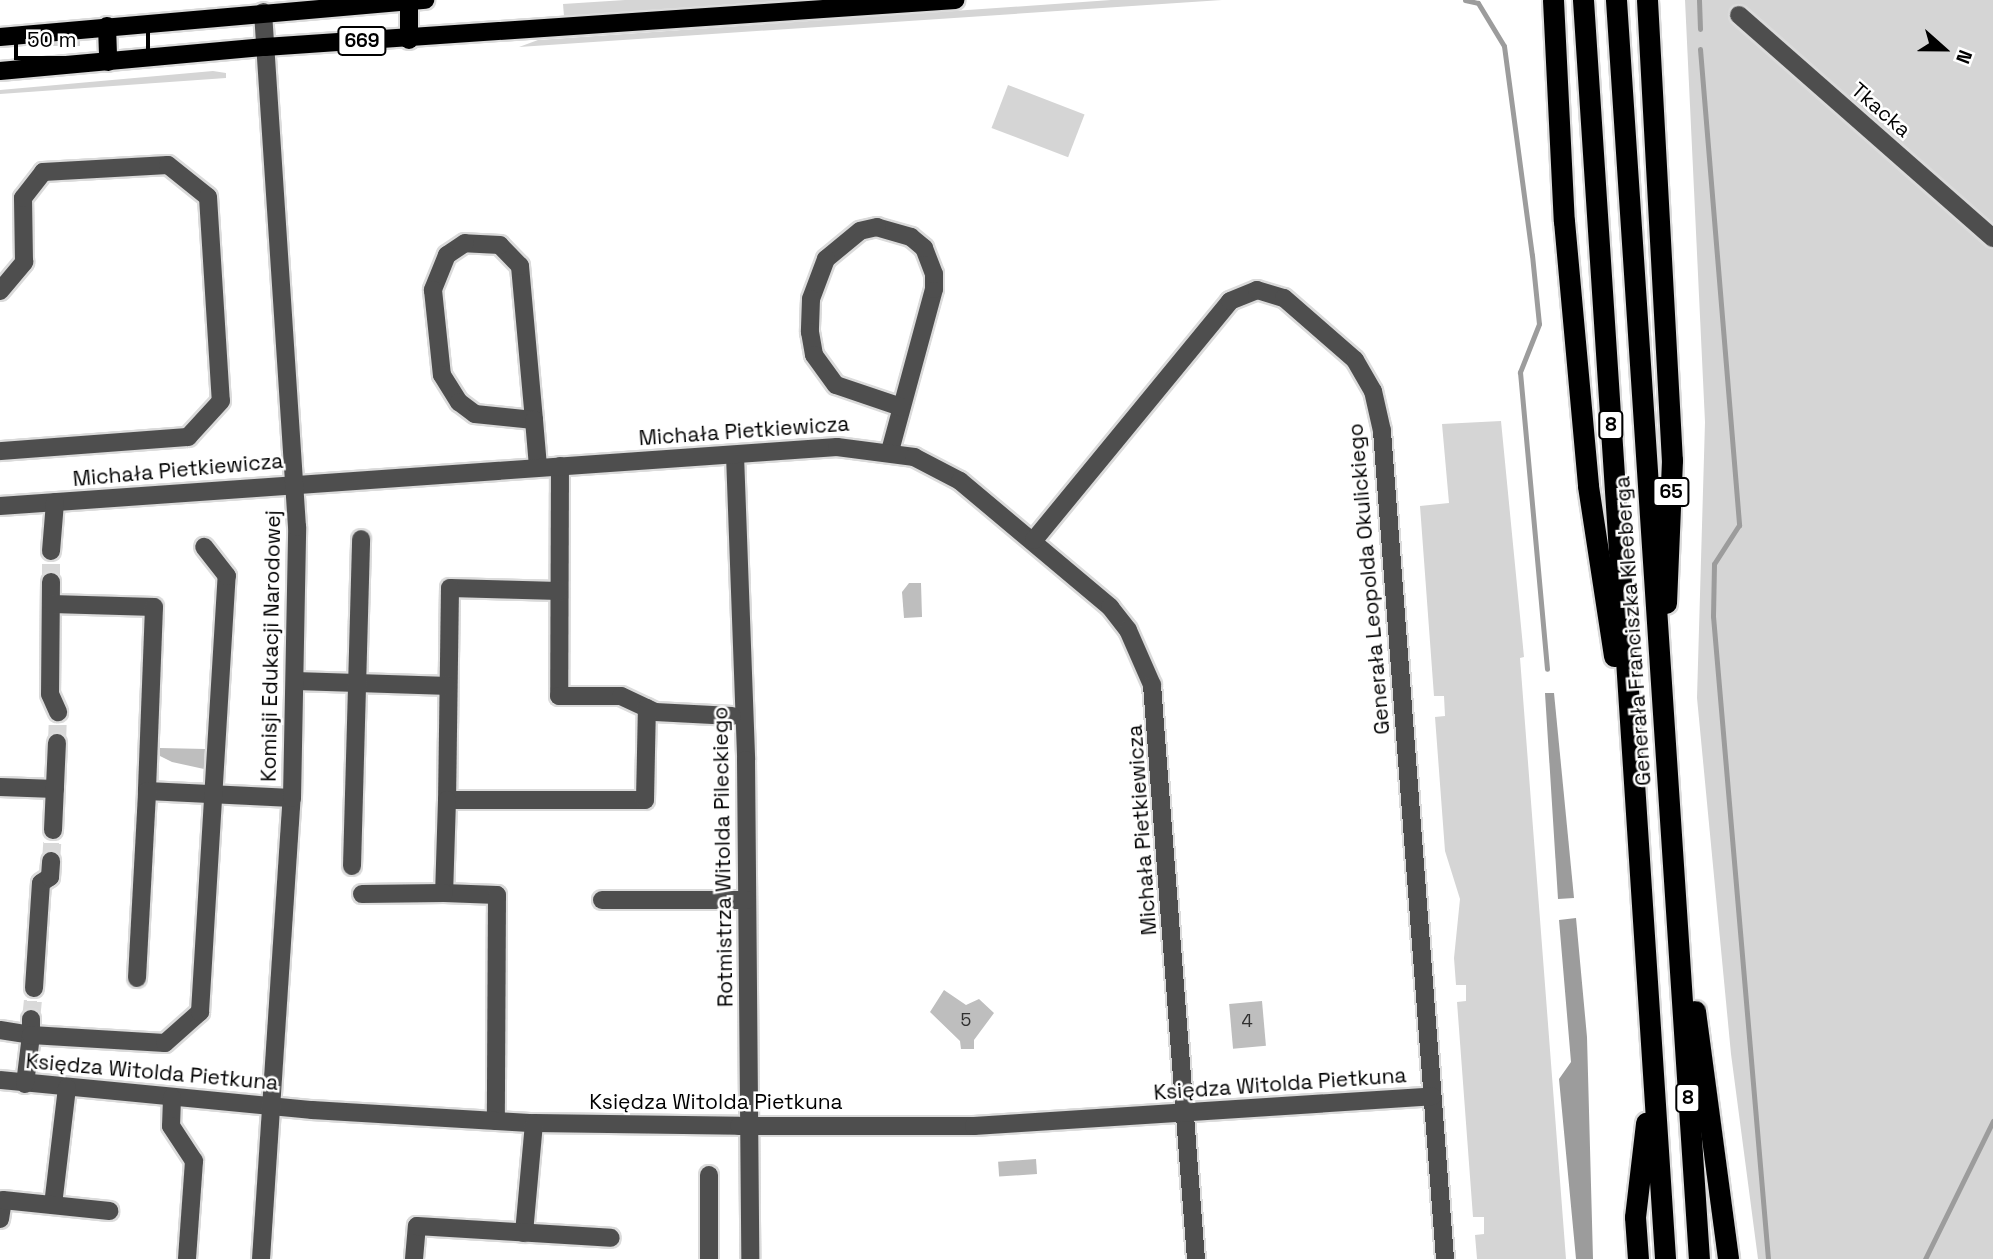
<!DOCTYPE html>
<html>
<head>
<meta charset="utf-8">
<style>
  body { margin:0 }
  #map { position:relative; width:1993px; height:1259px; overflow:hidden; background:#fff; font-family:"Space Grotesk",sans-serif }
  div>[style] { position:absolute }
  .green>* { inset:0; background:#d5d5d5; transform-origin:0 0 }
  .water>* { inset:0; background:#9c9c9c }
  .stream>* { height:5px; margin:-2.5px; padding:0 2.5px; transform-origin:2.5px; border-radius:2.5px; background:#9c9c9c }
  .building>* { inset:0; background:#bebebe; transform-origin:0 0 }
  .minor-tunnel>* { height:18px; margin-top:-9px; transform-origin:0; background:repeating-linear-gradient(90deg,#d9d9d9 0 18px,transparent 0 27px) }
  .roads { filter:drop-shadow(2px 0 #dbdbdb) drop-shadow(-2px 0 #dbdbdb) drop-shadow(0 2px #dbdbdb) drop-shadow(0 -2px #dbdbdb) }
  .minor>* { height:18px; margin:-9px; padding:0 9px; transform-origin:9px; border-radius:9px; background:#4e4e4e }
  .major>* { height:18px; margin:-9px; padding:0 9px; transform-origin:9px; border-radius:9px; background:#000 }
  .highway>* { height:21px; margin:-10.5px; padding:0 10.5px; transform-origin:10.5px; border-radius:10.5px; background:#000 }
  span { translate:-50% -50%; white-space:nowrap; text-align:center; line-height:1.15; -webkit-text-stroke:5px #fff; paint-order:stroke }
  .number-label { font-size:18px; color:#303030 }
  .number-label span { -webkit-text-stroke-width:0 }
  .shield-label span { padding:2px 5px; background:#fff; border:2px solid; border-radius:5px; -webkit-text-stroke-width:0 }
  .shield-label { font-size:19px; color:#000; font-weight:700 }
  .street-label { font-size:21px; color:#000 }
  .north { position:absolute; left:1909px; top:14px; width:70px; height:70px; -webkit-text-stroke:5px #fff; paint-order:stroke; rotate:111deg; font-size:19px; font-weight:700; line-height:28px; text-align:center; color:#000 }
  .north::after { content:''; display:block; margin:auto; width:24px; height:32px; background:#000; clip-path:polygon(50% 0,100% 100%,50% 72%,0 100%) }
  .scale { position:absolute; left:14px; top:28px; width:136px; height:32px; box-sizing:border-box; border:4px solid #000; border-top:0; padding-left:9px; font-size:21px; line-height:24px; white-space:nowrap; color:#000; -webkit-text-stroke:5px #fff; paint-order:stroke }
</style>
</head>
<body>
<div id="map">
  <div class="green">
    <div style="clip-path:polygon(625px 0,793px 0,564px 16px,563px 4px)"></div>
    <div style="clip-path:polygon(1111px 0,1222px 0,519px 47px,538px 40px)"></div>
    <div style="clip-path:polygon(1685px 0,1993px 0,1993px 1259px,1758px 1259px,1731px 1054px,1697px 698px,1705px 422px)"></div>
    <div style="left:80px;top:38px;width:8px;height:80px;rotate:90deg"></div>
    <div style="clip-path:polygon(213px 71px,226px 73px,226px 78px,0 94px,0 90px)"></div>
    <div style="left:1008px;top:85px;width:82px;height:46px;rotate:21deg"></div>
    <div style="clip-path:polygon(1501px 421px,1524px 657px,1520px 658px,1566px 1259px,1477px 1259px,1475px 1235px,1484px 1234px,1484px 1217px,1473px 1217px,1457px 1002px,1466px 1001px,1466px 985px,1456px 985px,1454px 958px,1460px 899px,1445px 851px,1435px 717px,1445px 716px,1444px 696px,1434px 696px,1420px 506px,1449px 503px,1442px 424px)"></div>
  </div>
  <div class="water">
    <div style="clip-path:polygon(1545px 693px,1554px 693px,1574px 898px,1558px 899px)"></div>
    <div style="clip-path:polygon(1576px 918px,1587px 1037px,1593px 1259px,1576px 1259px,1559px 1079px,1571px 1062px,1559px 920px)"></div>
  </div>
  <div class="stream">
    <div style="left:1465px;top:0;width:13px;rotate:13deg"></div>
    <div style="left:1478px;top:3px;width:50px;rotate:58.8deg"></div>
    <div style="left:1504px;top:46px;width:211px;rotate:82.4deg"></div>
    <div style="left:1532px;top:255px;width:69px;rotate:84.2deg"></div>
    <div style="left:1539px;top:324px;width:52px;rotate:111.6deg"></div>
    <div style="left:1520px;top:372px;width:298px;rotate:84.8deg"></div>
    <div style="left:1699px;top:0;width:29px;rotate:88deg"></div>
    <div style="left:1700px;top:49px;width:478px;rotate:85.3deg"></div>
    <div style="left:1739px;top:525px;width:46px;rotate:122.7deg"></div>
    <div style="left:1714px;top:564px;width:52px;rotate:91.1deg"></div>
    <div style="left:1713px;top:616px;width:645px;rotate:85.11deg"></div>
    <div style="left:1925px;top:1259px;width:154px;rotate:-63.8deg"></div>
  </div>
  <div class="building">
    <div style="clip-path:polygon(909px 583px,921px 583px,922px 617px,904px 618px,902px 592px)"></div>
    <div style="clip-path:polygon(160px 748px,205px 749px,204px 769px,172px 762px,160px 756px)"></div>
    <div style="clip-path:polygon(944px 990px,966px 1005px,979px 999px,994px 1013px,974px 1040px,974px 1049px,961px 1049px,960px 1041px,930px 1012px)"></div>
    <div style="left:1262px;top:1001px;width:45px;height:33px;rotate:85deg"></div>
    <div style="left:1036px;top:1159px;width:15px;height:38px;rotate:86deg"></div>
  </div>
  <div class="minor-tunnel">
    <div style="left:51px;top:582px;width:31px;rotate:-90deg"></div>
    <div style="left:57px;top:743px;width:31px;rotate:-88deg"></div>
    <div style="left:51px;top:861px;width:31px;rotate:-86deg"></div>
    <div style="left:31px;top:1019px;width:31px;rotate:-84deg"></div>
  </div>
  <div class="roads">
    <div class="minor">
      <div style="left:1739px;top:15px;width:338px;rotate:41.3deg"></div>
      <div style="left:0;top:291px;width:38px;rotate:-50deg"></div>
      <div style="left:24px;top:262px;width:64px;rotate:-90.9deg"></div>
      <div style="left:23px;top:198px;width:33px;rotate:-52deg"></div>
      <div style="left:43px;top:172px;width:125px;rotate:-3.2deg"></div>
      <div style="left:168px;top:165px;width:51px;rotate:38.7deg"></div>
      <div style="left:208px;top:197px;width:204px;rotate:86.4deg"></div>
      <div style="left:221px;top:401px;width:49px;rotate:132.5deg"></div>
      <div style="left:188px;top:437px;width:189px;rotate:175.7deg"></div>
      <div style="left:534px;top:420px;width:155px;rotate:-95.2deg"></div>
      <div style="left:520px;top:266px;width:29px;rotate:-134deg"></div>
      <div style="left:500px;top:245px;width:35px;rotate:-177deg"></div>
      <div style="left:465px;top:243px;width:22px;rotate:146deg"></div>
      <div style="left:447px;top:255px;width:38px;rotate:112deg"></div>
      <div style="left:433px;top:290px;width:85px;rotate:84deg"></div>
      <div style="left:442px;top:375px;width:32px;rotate:58deg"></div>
      <div style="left:459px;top:402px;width:20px;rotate:37deg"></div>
      <div style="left:475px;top:414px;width:59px;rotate:5.8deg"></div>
      <div style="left:534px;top:420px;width:47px;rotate:85.1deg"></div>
      <div style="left:890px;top:451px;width:168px;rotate:-74.8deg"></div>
      <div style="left:934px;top:289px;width:15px;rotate:-90deg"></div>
      <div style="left:934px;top:274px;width:28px;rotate:-111deg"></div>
      <div style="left:924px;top:248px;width:17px;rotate:-140deg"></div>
      <div style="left:911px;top:237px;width:35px;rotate:-164deg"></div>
      <div style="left:877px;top:227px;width:17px;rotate:167deg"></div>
      <div style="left:860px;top:231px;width:44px;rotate:140.5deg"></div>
      <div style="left:826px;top:259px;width:43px;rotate:110.6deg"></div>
      <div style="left:811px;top:299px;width:33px;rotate:92deg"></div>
      <div style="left:810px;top:332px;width:23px;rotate:80deg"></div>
      <div style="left:814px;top:355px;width:37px;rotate:54deg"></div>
      <div style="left:836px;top:385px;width:69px;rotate:18.7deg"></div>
      <div style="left:735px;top:455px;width:305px;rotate:87.9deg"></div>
      <div style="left:746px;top:760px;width:499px;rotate:89.5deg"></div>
      <div style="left:560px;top:466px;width:230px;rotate:90.2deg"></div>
      <div style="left:559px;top:696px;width:62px"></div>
      <div style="left:621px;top:696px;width:38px;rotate:25deg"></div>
      <div style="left:655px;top:712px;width:77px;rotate:3deg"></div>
      <div style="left:0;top:506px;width:839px;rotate:-4.03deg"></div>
      <div style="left:837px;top:447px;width:78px;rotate:7.4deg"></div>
      <div style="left:914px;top:457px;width:52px;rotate:27.6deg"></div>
      <div style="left:960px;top:481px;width:196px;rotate:40deg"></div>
      <div style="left:1110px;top:607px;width:29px;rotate:52deg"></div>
      <div style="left:1128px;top:630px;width:60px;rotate:66.4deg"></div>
      <div style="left:1152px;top:685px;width:576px;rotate:85.62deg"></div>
      <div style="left:1034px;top:540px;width:309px;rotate:-50.6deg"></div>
      <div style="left:1230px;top:301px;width:29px;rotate:-22deg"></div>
      <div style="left:1257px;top:290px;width:28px;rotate:17deg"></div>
      <div style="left:1284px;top:298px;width:94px;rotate:41.1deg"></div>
      <div style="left:1355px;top:360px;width:36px;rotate:60deg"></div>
      <div style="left:1373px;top:391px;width:41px;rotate:77.3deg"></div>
      <div style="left:1382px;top:431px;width:830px;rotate:85.65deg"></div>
      <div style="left:51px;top:551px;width:49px;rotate:-85.3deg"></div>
      <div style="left:51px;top:582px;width:112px;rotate:90.5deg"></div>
      <div style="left:50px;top:694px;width:20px;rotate:66deg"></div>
      <div style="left:559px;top:591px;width:109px;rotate:-178.4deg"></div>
      <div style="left:450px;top:588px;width:212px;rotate:90.8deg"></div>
      <div style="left:447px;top:800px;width:198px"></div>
      <div style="left:645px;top:800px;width:92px;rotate:-88.8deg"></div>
      <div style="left:52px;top:604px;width:102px;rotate:1.7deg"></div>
      <div style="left:154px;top:607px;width:184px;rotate:92.2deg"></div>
      <div style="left:147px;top:791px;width:145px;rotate:2.8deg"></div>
      <div style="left:297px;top:681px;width:151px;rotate:1.9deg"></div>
      <div style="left:0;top:787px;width:55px;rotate:2.1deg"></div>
      <div style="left:447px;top:800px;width:93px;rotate:91.8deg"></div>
      <div style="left:444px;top:893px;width:53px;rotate:2.2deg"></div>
      <div style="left:497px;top:895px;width:226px;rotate:90.3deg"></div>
      <div style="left:53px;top:830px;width:87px;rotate:-87.4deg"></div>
      <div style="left:352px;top:866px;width:327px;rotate:-88.4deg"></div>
      <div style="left:362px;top:894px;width:82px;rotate:-0.7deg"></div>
      <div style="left:602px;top:900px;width:145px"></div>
      <div style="left:137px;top:978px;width:187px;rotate:-86.9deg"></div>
      <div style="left:34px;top:988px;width:105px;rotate:-86.2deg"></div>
      <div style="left:41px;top:883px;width:11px;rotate:-34deg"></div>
      <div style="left:50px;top:877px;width:16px;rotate:-86deg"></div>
      <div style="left:0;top:1030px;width:31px;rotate:9deg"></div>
      <div style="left:31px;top:1035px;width:16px;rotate:-90deg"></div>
      <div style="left:0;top:1080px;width:313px;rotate:5.5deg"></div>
      <div style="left:312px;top:1110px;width:222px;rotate:3.4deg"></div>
      <div style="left:534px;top:1123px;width:205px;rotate:0.8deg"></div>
      <div style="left:739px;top:1126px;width:235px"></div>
      <div style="left:974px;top:1126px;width:459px;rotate:-3.7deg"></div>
      <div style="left:25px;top:1084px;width:49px;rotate:-83deg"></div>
      <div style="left:31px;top:1035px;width:134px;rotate:3.4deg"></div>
      <div style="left:165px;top:1043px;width:47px;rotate:-41.5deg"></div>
      <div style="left:200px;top:1012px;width:437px;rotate:-86.5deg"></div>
      <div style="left:227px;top:576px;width:37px;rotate:-128deg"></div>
      <div style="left:172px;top:1098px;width:28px;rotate:92deg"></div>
      <div style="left:171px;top:1126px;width:42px;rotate:56.7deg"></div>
      <div style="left:194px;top:1161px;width:98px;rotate:94.1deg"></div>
      <div style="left:53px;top:1205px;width:118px;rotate:-83.2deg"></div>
      <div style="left:0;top:1219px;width:19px;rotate:-81deg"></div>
      <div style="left:3px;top:1200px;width:107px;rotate:5.9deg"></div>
      <div style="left:524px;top:1233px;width:110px;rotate:-84.8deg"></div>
      <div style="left:261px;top:1259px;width:462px;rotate:-86.2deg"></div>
      <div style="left:292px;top:798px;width:271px;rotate:-88.9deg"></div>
      <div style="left:297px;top:527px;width:516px;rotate:-93.78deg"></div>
      <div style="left:414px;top:1259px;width:33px;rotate:-85deg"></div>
      <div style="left:417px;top:1226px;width:194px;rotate:3.5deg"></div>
      <div style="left:709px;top:1259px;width:84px;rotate:-90deg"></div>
    </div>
    <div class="major">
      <div style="left:107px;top:26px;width:36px;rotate:88deg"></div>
      <div style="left:0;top:37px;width:427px;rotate:-5deg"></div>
      <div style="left:409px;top:40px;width:39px;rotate:-90deg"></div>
      <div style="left:0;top:71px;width:266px;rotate:-5.2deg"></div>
      <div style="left:265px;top:47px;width:692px;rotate:-3.9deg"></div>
    </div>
    <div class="highway">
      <div style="left:1553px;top:0;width:221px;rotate:87.2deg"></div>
      <div style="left:1564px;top:221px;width:266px;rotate:84.8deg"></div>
      <div style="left:1588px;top:486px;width:172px;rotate:81.3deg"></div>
      <div style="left:1583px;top:0;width:1262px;rotate:86.27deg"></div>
      <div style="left:1616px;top:0;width:1262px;rotate:86.23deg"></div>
      <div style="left:1647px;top:0;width:461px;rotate:86.9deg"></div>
      <div style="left:1672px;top:460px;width:143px;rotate:92.4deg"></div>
      <div style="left:1695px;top:1011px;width:250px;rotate:82.4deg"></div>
      <div style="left:1638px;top:1259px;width:42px;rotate:-94.1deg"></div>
      <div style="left:1635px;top:1217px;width:95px;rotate:-83.3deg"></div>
    </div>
  </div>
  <div class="number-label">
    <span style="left:966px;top:1020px">5</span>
    <span style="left:1247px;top:1021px">4</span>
  </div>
  <div class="shield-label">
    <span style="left:362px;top:41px">669</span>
    <span style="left:1611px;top:425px">8</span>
    <span style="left:1671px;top:492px">65</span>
    <span style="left:1688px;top:1098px">8</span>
  </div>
  <div class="street-label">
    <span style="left:1881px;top:110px;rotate:41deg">Tkacka</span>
    <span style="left:744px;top:431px;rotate:-4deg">Michała Pietkiewicza</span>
    <span style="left:178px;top:470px;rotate:-5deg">Michała Pietkiewicza</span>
    <span style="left:1369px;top:579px;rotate:-95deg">Generała Leopolda Okulickiego</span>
    <span style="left:1633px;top:631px;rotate:-94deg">Generała Franciszka Kleeberga</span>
    <span style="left:271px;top:646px;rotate:-89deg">Komisji Edukacji Narodowej</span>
    <span style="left:1142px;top:830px;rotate:-94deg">Michała Pietkiewicza</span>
    <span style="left:723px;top:857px;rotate:-91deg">Rotmistrza Witolda Pileckiego</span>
    <span style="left:152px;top:1072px;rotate:5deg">Księdza Witolda Pietkuna</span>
    <span style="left:1280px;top:1084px;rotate:-4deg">Księdza Witolda Pietkuna</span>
    <span style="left:716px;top:1102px">Księdza Witolda Pietkuna</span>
  </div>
  <div class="north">N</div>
  <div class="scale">50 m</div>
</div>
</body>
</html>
